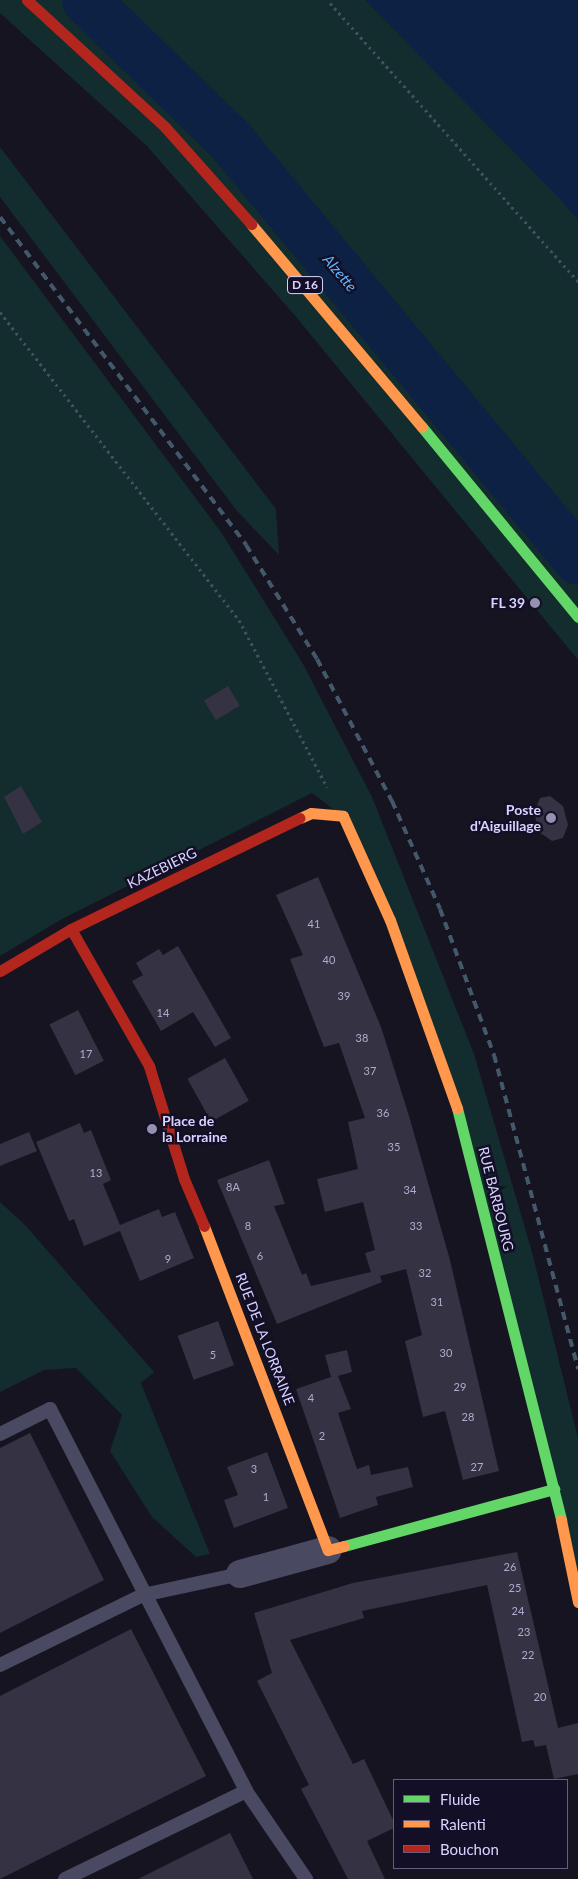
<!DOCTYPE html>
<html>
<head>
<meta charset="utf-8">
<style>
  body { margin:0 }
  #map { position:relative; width:578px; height:1879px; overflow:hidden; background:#161421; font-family:Lato,sans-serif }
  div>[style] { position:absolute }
  .green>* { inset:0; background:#132c2d }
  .water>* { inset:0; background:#0d2144 }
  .river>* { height:49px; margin:-24.5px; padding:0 24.5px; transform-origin:24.5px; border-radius:24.5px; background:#0d2144 }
  .building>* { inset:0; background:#343243; transform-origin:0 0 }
  .path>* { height:3px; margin-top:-1.5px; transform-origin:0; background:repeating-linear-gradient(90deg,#44505f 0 2.5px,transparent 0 6.5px) }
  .lane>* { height:14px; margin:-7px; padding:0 7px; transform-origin:7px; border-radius:7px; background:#4a4962 }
  .street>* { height:28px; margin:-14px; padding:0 14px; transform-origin:14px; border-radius:14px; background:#4a4962 }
  .fast>* { height:11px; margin:-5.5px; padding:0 5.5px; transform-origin:5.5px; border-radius:5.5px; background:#63d668 }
  .slow>* { height:11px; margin:-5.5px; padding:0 5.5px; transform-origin:5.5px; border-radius:5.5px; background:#ff974d }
  .jam>* { height:11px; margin:-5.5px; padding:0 5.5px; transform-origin:5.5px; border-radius:5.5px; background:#b3261e }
  .rail>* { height:4px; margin-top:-2px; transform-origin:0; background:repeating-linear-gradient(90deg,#43596b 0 8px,transparent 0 14px) }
  .dots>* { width:14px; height:14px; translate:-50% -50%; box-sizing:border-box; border:2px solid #130f26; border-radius:50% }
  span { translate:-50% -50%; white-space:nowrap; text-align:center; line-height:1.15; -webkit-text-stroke:5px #130f26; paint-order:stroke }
  .number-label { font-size:11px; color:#b0acd0 }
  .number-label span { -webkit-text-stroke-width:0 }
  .shield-label span { padding:1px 4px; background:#130f26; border:1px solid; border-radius:4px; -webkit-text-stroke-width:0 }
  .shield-label { font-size:12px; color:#d9d4ff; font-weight:700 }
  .poi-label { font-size:14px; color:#d9d4ff; font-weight:700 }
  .right { translate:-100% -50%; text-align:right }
  .left { translate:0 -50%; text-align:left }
  .street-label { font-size:14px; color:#d9d4ff }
  .water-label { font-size:15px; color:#62b6ff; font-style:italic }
  .legend { position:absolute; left:393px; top:1779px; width:175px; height:90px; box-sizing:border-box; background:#130f26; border:1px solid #625e7d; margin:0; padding:6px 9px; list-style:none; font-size:15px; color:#d9d4ff }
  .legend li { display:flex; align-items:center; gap:10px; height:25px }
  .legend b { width:25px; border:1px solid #625e7d }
</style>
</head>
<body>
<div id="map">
  <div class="green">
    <div style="clip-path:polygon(0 0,578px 0,578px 660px,297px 318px,147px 146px,0 13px)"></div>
    <div style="clip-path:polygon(0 147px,276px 509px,279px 555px,237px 511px,0 197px)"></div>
    <div style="clip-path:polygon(0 236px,221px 532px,303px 664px,372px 797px,474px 1054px,532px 1252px,578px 1438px,578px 1602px,453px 1090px,342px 816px,312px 793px,62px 919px,0 956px)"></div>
    <div style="clip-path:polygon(0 1202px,25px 1225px,154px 1372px,141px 1383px,210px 1554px,196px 1557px,152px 1517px,110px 1451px,122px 1415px,76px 1368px,44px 1370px,0 1392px)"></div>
  </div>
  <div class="water">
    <div style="clip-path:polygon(365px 0,578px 0,578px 220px,561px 200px)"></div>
  </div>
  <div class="river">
    <div style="left:86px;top:0;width:199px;rotate:44.2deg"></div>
    <div style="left:229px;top:139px;width:547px;rotate:50.34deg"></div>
  </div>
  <div class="building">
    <div style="left:228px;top:686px;width:23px;height:28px;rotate:59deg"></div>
    <div style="clip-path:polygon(21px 786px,42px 822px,23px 834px,4px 797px)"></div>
    <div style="clip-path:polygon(550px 796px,563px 806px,568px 825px,563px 838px,552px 841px,539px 832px,534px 812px,540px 798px)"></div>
    <div style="clip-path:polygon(318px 877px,381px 1027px,409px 1116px,450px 1260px,499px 1471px,463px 1480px,445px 1411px,423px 1417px,405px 1341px,422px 1335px,406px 1269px,380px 1276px,382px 1282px,277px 1324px,217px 1180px,269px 1160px,285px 1204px,274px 1206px,302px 1275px,306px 1273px,311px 1286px,371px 1272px,365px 1253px,375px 1250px,363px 1202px,325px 1212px,317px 1179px,358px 1169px,348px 1122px,365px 1118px,339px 1043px,324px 1047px,290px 959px,303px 955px,276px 895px)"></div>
    <div style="clip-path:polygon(178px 946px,231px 1038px,215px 1047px,193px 1012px,161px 1031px,132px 981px,143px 975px,136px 963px,159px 949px,163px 955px)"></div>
    <div style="left:78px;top:1010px;width:57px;height:32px;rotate:63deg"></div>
    <div style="left:225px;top:1058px;width:49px;height:43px;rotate:61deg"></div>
    <div style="clip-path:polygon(80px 1123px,84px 1133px,91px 1130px,111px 1180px,103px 1184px,120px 1225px,159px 1209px,162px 1217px,175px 1212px,194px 1258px,140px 1281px,120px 1231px,84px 1246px,74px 1219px,69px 1221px,36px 1142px)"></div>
    <div style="clip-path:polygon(29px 1132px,37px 1151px,0 1166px,0 1144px)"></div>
    <div style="left:218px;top:1321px;width:47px;height:43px;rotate:70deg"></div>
    <div style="clip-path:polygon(347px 1350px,352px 1372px,338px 1376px,351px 1409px,338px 1413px,357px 1469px,369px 1465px,371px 1475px,408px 1467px,413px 1487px,376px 1497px,378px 1505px,340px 1518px,296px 1389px,331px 1377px,325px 1355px)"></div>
    <div style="clip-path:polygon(30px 1433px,104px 1580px,0 1633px,0 1448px)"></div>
    <div style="clip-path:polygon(267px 1452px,288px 1508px,234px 1528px,224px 1500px,238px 1495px,227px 1467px)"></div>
    <div style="clip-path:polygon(517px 1552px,558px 1728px,578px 1723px,578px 1774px,554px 1779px,546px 1745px,535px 1747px,533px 1740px,522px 1742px,487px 1585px,362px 1611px,364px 1618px,290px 1640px,353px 1764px,364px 1759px,394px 1822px,394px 1828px,367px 1841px,385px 1879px,348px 1879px,301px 1789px,309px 1785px,257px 1681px,272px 1673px,254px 1613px,353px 1583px)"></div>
    <div style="clip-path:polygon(131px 1629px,206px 1776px,0 1879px,0 1696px)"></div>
    <div style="clip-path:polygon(230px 1833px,253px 1879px,138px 1879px)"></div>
  </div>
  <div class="path">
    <div style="left:330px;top:3px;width:373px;rotate:48.3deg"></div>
    <div style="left:0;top:312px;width:390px;rotate:52.2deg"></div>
    <div style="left:239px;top:620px;width:189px;rotate:62.2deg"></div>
  </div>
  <div class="lane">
    <div style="left:0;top:1434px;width:56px;rotate:-26.6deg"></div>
    <div style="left:50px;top:1409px;width:429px;rotate:62.8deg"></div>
    <div style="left:246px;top:1791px;width:107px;rotate:55.7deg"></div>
    <div style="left:0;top:1665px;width:159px;rotate:-26.1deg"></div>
    <div style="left:143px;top:1595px;width:99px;rotate:-12.2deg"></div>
    <div style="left:65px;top:1879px;width:201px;rotate:-25.9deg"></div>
  </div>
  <div class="street">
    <div style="left:240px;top:1574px;width:91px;rotate:-15.3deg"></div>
  </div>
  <div class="fast">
    <div style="left:422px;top:427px;width:246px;rotate:50.6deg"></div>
    <div style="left:457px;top:1108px;width:425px;rotate:75.8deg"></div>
    <div style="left:344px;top:1546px;width:218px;rotate:-15.2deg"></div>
  </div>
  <div class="slow">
    <div style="left:251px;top:224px;width:265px;rotate:49.9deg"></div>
    <div style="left:300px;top:818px;width:12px;rotate:-24deg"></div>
    <div style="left:311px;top:813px;width:32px;rotate:5deg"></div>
    <div style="left:343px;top:816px;width:114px;rotate:65.7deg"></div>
    <div style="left:390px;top:920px;width:200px;rotate:70.4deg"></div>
    <div style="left:204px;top:1226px;width:347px;rotate:69.1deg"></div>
    <div style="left:328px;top:1550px;width:16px;rotate:-14deg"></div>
    <div style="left:561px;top:1520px;width:84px;rotate:78.3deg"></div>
  </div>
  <div class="jam">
    <div style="left:27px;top:0;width:188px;rotate:42.6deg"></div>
    <div style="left:165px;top:127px;width:130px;rotate:48.4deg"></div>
    <div style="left:71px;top:929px;width:158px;rotate:60.3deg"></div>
    <div style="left:149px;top:1066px;width:118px;rotate:72.8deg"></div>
    <div style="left:184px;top:1179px;width:51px;rotate:66.9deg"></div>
    <div style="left:0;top:971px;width:82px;rotate:-30.6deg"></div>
    <div style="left:71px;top:929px;width:254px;rotate:-25.9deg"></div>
  </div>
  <div class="rail">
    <div style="left:0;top:217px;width:410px;rotate:53.1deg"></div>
    <div style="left:246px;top:545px;width:134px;rotate:58.1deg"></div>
    <div style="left:317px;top:659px;width:161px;rotate:62.2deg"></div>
    <div style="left:392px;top:801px;width:118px;rotate:66deg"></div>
    <div style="left:440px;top:909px;width:156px;rotate:69.7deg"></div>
    <div style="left:494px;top:1055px;width:325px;rotate:75deg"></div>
  </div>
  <div class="dots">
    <div style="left:535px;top:603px;background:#9591b1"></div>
    <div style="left:551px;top:818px;background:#9591b1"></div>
    <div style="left:152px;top:1129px;background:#9591b1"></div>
  </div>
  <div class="number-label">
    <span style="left:314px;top:924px">41</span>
    <span style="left:329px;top:960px">40</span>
    <span style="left:344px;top:996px">39</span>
    <span style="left:163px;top:1013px">14</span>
    <span style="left:362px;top:1038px">38</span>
    <span style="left:86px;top:1054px">17</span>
    <span style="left:370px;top:1071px">37</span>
    <span style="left:383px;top:1113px">36</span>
    <span style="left:394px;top:1147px">35</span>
    <span style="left:96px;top:1173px">13</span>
    <span style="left:233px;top:1187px">8A</span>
    <span style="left:410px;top:1190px">34</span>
    <span style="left:248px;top:1226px">8</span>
    <span style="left:416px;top:1226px">33</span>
    <span style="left:260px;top:1256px">6</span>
    <span style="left:168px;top:1259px">9</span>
    <span style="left:425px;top:1273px">32</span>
    <span style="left:437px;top:1302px">31</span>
    <span style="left:446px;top:1353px">30</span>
    <span style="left:213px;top:1355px">5</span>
    <span style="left:460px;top:1387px">29</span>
    <span style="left:311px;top:1398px">4</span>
    <span style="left:468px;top:1417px">28</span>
    <span style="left:322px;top:1436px">2</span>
    <span style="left:477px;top:1467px">27</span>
    <span style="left:254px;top:1469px">3</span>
    <span style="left:266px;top:1497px">1</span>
    <span style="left:510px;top:1567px">26</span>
    <span style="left:515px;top:1588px">25</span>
    <span style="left:518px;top:1611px">24</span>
    <span style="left:524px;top:1632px">23</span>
    <span style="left:528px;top:1655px">22</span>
    <span style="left:540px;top:1697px">20</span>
  </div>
  <div class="shield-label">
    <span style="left:305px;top:285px">D 16</span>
  </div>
  <div class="poi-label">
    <span class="right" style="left:525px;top:603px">FL 39</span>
    <span class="right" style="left:541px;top:818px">Poste<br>d'Aiguillage</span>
    <span class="left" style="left:162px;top:1129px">Place de<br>la Lorraine</span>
  </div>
  <div class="street-label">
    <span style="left:162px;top:868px;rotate:-26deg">KAZEBIERG</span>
    <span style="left:496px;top:1199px;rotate:76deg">RUE BARBOURG</span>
    <span style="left:265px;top:1339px;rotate:69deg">RUE DE LA LORRAINE</span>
  </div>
  <div class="water-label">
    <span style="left:340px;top:273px;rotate:50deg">Alzette</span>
  </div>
  <ul class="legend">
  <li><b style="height:6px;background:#63d668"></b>Fluide</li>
  <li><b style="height:6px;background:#ff974d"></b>Ralenti</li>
  <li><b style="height:6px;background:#b3261e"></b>Bouchon</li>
  </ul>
</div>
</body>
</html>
